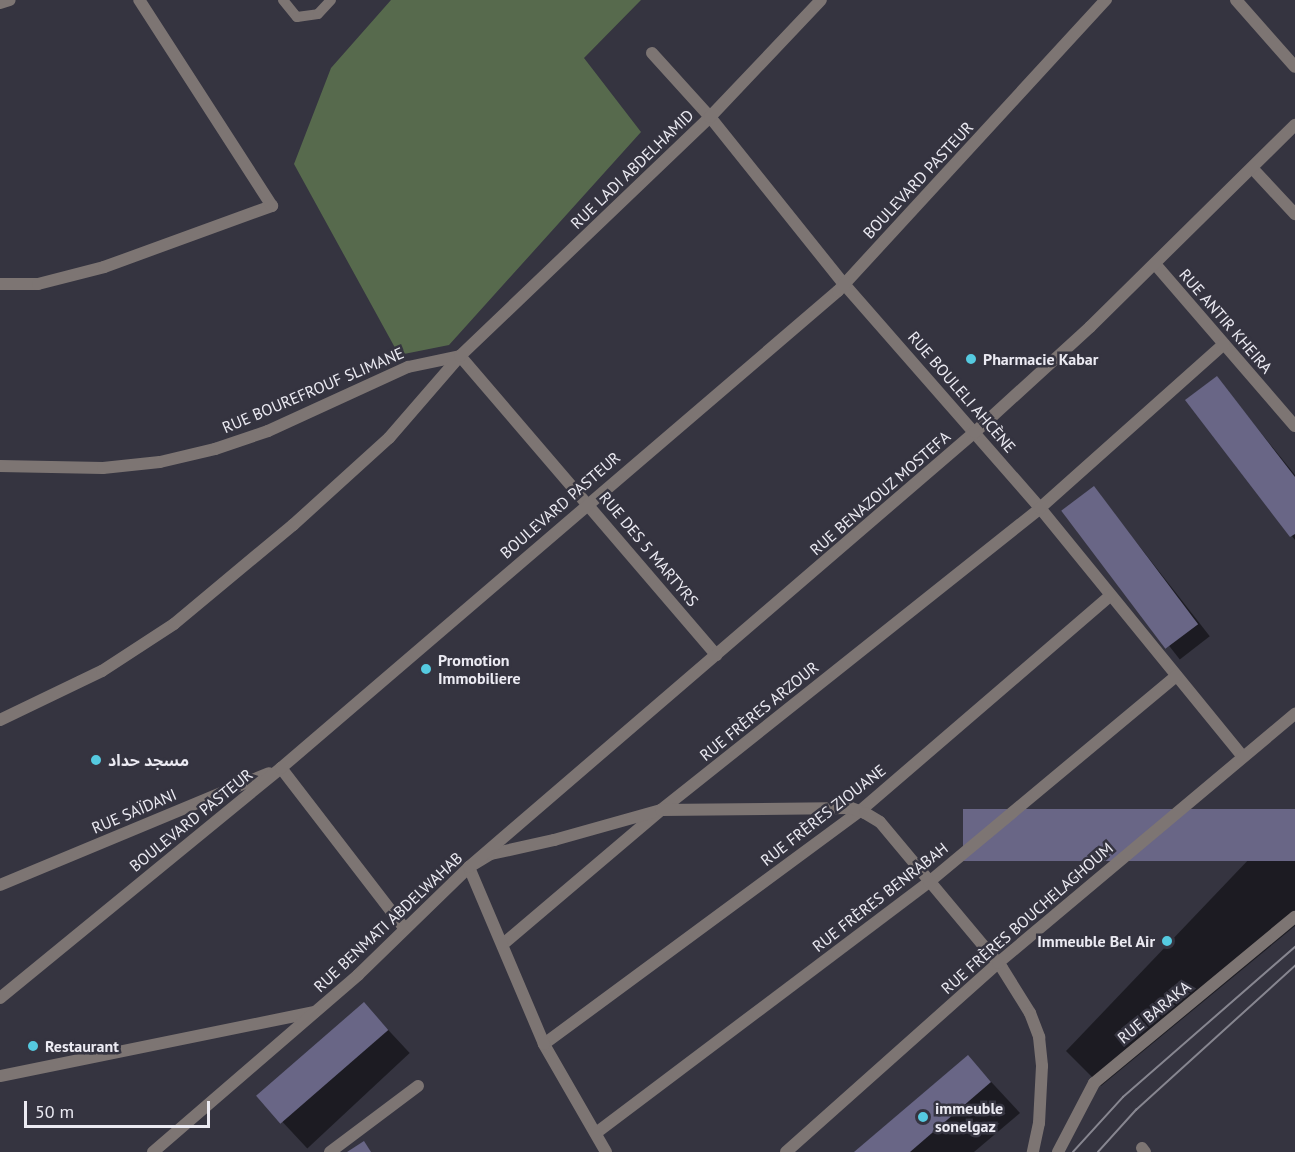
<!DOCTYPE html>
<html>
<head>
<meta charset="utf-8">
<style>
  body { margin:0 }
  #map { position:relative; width:1295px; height:1152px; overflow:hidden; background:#353440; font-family:"PT Sans","Noto Sans Arabic",sans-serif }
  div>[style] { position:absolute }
  .forest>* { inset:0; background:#576a4d }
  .shadow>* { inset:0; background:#0007; transform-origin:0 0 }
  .building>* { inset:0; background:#696686; transform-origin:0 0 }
  .service>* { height:10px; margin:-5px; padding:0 5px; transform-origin:5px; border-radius:5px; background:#7d7573 }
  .minor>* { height:12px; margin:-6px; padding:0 6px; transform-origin:6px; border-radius:6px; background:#7d7573 }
  .tertiary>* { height:12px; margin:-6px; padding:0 6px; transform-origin:6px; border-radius:6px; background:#7d7573 }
  .tram>* { height:1.5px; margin:-0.75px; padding:0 0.75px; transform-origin:0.75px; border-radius:0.75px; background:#878690 }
  .dots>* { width:16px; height:16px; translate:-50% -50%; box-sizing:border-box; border:3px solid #353440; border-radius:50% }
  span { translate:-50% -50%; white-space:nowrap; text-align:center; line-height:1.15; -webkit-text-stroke:5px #353440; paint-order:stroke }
  .street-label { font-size:16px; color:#ebeaf2 }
  .poi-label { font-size:16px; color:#ebeaf2; font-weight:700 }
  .left { translate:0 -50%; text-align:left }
  .right { translate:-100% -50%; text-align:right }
  .scale { position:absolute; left:24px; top:1101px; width:186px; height:27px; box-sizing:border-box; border:3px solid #ebeaf2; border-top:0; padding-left:8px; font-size:18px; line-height:21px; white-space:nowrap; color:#ebeaf2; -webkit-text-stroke:4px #353440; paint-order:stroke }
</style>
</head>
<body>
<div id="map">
  <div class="forest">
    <div style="clip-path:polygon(391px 0,641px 0,584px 58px,641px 132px,449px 345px,399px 355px,294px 164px,331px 68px)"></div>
  </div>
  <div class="shadow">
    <div style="clip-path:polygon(1217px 378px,1295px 475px,1295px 540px,1187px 401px)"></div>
    <div style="left:1094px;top:488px;width:188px;height:38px;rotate:52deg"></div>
    <div style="clip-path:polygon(1295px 811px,1295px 926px,1101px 1086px,1066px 1051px)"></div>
    <div style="left:364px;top:1004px;width:67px;height:140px;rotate:47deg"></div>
    <div style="clip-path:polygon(968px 1057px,1020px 1113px,974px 1152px,857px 1152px)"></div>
  </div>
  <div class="building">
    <div style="clip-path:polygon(1217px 376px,1295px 477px,1295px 534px,1290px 537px,1185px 400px)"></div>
    <div style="left:1094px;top:486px;width:173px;height:41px;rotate:53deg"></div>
    <div style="left:1295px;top:809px;width:52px;height:332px;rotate:90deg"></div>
    <div style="left:364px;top:1002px;width:37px;height:143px;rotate:49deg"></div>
    <div style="clip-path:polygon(968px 1055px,991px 1082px,910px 1152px,854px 1152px)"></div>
    <div style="clip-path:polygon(364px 1141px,371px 1152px,347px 1152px)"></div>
  </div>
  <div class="service">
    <div style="left:283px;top:0;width:22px;rotate:51deg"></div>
    <div style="left:297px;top:17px;width:21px;rotate:-8deg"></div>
    <div style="left:318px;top:14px;width:19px;rotate:-47deg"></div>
  </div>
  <div class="minor">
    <div style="left:1236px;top:0;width:89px;rotate:48.6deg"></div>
    <div style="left:0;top:3px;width:10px;rotate:-17deg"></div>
    <div style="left:652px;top:53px;width:86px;rotate:47.8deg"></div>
    <div style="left:710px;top:117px;width:214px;rotate:51.3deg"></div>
    <div style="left:844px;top:284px;width:298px;rotate:48.8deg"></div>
    <div style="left:1040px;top:508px;width:320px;rotate:50.8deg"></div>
    <div style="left:1253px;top:169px;width:62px;rotate:47deg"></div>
    <div style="left:1155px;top:264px;width:214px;rotate:49.2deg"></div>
    <div style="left:0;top:284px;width:38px"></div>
    <div style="left:38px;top:284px;width:68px;rotate:-14.4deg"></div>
    <div style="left:104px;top:267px;width:179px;rotate:-20deg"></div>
    <div style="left:272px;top:206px;width:245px;rotate:-122.8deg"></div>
    <div style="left:460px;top:356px;width:394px;rotate:49.4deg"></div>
    <div style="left:0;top:466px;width:103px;rotate:1.1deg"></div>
    <div style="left:103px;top:468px;width:57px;rotate:-6deg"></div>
    <div style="left:160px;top:462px;width:57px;rotate:-13.3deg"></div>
    <div style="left:215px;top:449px;width:56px;rotate:-18.8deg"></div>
    <div style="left:268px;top:431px;width:154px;rotate:-24.6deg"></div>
    <div style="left:408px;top:367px;width:53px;rotate:-11.9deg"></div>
    <div style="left:0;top:720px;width:113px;rotate:-25.7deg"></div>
    <div style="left:102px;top:671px;width:86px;rotate:-33.1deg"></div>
    <div style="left:174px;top:624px;width:155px;rotate:-39.8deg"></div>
    <div style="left:293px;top:525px;width:130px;rotate:-42.2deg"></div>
    <div style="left:389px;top:438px;width:108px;rotate:-49.1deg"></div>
    <div style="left:460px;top:356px;width:346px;rotate:-43.7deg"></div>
    <div style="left:710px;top:117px;width:161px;rotate:-46.5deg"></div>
    <div style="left:281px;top:768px;width:203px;rotate:52.4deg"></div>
    <div style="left:0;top:885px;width:291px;rotate:-22.6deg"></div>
    <div style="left:503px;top:944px;width:207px;rotate:-40.3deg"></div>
    <div style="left:661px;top:810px;width:485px;rotate:-38.5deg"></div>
    <div style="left:1040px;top:508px;width:246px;rotate:-41.7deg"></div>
    <div style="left:0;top:998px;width:363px;rotate:-39.3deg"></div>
    <div style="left:281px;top:768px;width:733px;rotate:-40.58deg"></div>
    <div style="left:838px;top:291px;width:396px;rotate:-47.4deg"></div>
    <div style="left:544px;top:1044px;width:393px;rotate:-36.4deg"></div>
    <div style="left:860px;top:811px;width:330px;rotate:-40.7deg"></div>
    <div style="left:0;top:1076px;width:321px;rotate:-11.5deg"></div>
    <div style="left:596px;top:1133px;width:417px;rotate:-37deg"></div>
    <div style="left:929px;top:882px;width:322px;rotate:-39.8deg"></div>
    <div style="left:1142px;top:1148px;width:5px;rotate:53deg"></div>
    <div style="left:153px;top:1152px;width:271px;rotate:-40.8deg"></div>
    <div style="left:358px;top:975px;width:155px;rotate:-44.2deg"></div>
    <div style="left:469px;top:867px;width:26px;rotate:-31deg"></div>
    <div style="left:491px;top:854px;width:65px;rotate:-12.5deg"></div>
    <div style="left:554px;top:840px;width:111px;rotate:-15.7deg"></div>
    <div style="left:661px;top:810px;width:190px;rotate:-0.6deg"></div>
    <div style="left:851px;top:808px;width:15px;rotate:20deg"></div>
    <div style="left:865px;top:813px;width:17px;rotate:31deg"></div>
    <div style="left:880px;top:822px;width:190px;rotate:50.1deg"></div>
    <div style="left:1002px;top:968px;width:53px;rotate:58.1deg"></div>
    <div style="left:1030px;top:1013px;width:26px;rotate:69deg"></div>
    <div style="left:1039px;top:1037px;width:29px;rotate:84deg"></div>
    <div style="left:1042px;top:1066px;width:57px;rotate:93deg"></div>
    <div style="left:1039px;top:1123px;width:30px;rotate:102deg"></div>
    <div style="left:330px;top:1152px;width:110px;rotate:-36.9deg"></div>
    <div style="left:606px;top:1152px;width:125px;rotate:-119.9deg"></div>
    <div style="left:544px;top:1044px;width:192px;rotate:-113deg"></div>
    <div style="left:469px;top:867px;width:667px;rotate:-40.69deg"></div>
    <div style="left:975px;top:432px;width:156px;rotate:-42.4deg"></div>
    <div style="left:1090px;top:327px;width:288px;rotate:-44.6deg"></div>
    <div style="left:786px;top:1152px;width:284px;rotate:-41.7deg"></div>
    <div style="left:998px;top:963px;width:388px;rotate:-40deg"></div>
  </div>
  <div class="tertiary">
    <div style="left:1058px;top:1152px;width:78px;rotate:-62.4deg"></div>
    <div style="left:1094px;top:1083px;width:261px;rotate:-39.6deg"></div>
  </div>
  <div class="tram">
    <div style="left:1073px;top:1152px;width:74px;rotate:-47.7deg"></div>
    <div style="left:1123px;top:1097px;width:228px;rotate:-41.1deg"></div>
    <div style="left:1098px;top:1152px;width:57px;rotate:-47.9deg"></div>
    <div style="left:1136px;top:1110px;width:215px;rotate:-42.2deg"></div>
  </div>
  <div class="dots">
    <div style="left:971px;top:359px;background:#55cae0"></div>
    <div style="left:426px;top:669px;background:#55cae0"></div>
    <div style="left:96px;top:760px;background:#55cae0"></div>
    <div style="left:1167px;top:941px;background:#55cae0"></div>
    <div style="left:33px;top:1046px;background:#55cae0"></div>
    <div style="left:923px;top:1117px;background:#55cae0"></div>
  </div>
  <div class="street-label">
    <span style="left:632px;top:169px;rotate:-44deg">RUE LADI ABDELHAMID</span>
    <span style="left:918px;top:180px;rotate:-47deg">BOULEVARD PASTEUR</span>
    <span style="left:1226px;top:321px;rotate:49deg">RUE ANTIR KHEIRA</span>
    <span style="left:313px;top:390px;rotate:-23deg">RUE BOUREFROUF SLIMANE</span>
    <span style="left:962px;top:392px;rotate:49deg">RUE BOULELI AHCÈNE</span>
    <span style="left:880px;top:493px;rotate:-41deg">RUE BENAZOUZ MOSTEFA</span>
    <span style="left:560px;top:505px;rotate:-41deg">BOULEVARD PASTEUR</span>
    <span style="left:649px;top:549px;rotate:50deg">RUE DES 5 MARTYRS</span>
    <span style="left:759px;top:711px;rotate:-39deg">RUE FRÈRES ARZOUR</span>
    <span style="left:134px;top:811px;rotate:-23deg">RUE SAÏDANI</span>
    <span style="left:823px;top:815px;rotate:-38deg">RUE FRÈRES ZIOUANE</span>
    <span style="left:191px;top:820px;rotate:-39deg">BOULEVARD PASTEUR</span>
    <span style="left:880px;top:897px;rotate:-38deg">RUE FRÈRES BENRABAH</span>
    <span style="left:1027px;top:918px;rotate:-41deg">RUE FRÈRES BOUCHELAGHOUM</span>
    <span style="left:388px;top:922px;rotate:-43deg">RUE BENMATI ABDELWAHAB</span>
    <span style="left:1154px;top:1012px;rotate:-39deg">RUE BARAKA</span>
  </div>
  <div class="poi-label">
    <span class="left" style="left:983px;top:359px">Pharmacie Kabar</span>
    <span class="left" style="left:438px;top:669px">Promotion<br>Immobiliere</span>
    <span class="left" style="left:108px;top:760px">مسجد حداد</span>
    <span class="right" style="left:1155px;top:941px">Immeuble Bel Air</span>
    <span class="left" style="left:45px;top:1046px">Restaurant</span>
    <span class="left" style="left:935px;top:1117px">immeuble<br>sonelgaz</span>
  </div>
  <div class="scale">50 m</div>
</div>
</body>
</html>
